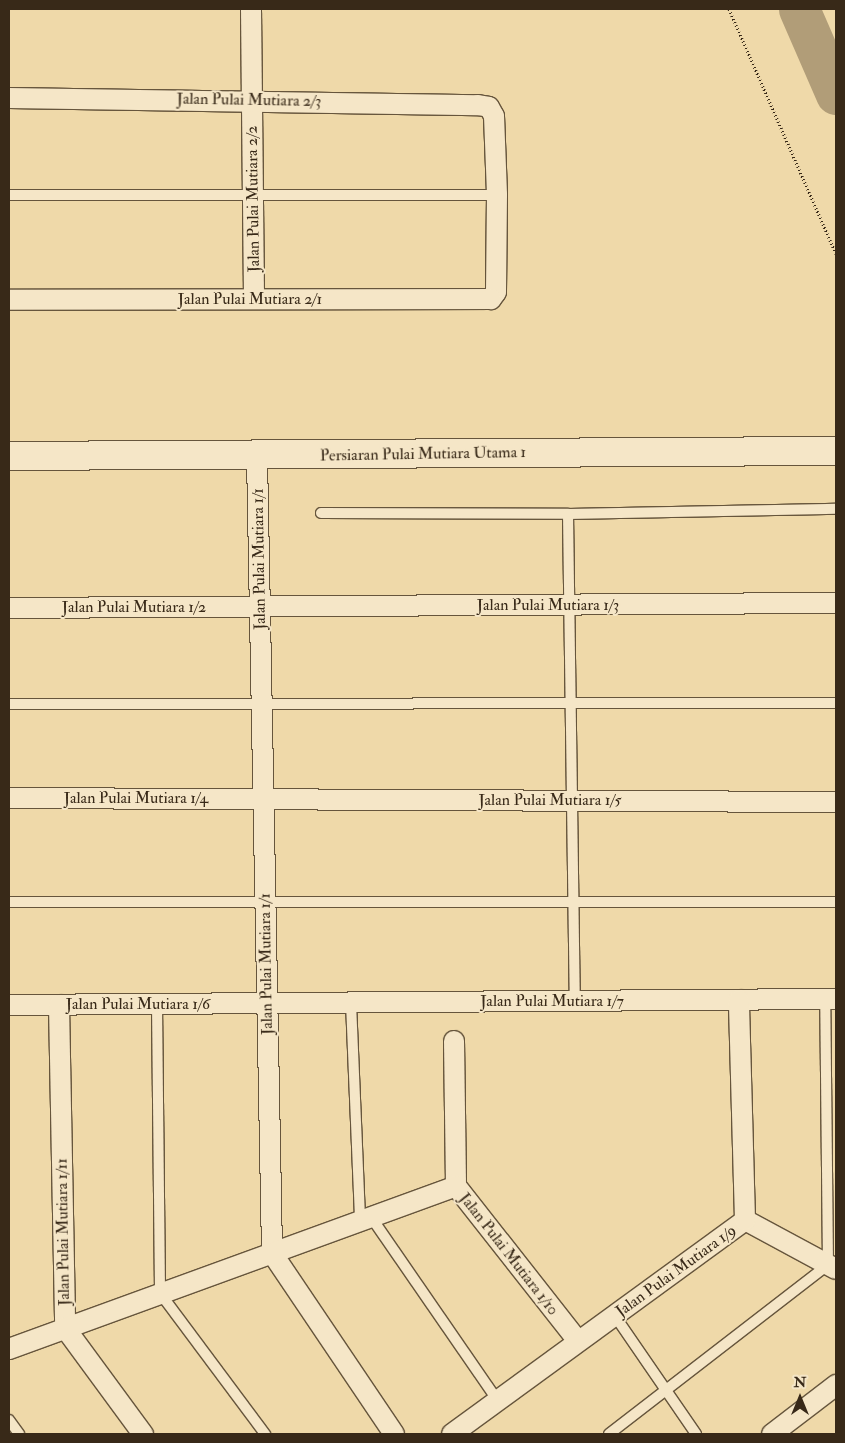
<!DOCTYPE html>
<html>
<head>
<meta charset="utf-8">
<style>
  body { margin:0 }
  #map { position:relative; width:845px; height:1443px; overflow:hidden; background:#efd9a9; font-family:"IM FELL Double Pica",serif }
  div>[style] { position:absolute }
  .river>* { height:41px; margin:-20.5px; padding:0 20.5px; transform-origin:20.5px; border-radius:20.5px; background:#b19d78 }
  .path>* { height:3px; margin-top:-1.5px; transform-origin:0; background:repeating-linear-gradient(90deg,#382918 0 1px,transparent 0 3.5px) }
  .roads { filter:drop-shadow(1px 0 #66553c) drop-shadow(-1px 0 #66553c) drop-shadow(0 1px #66553c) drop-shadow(0 -1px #66553c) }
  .service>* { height:10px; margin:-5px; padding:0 5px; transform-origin:5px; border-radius:5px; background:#f5e6c7 }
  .minor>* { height:20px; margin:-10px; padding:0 10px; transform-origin:10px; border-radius:10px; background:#f5e6c7 }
  .secondary>* { height:28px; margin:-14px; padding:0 14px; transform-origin:14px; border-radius:14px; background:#f5e6c7 }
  span { translate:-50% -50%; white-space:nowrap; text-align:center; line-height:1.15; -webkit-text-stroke:4px #f5e6c7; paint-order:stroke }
  .street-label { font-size:16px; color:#382918 }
  .frame { position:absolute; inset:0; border:10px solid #382918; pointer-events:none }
  .north { position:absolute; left:775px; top:1373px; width:50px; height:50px; -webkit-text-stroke:4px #f5e6c7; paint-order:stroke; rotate:0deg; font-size:14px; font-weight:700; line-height:20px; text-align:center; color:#382918 }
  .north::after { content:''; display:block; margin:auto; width:18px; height:22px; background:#382918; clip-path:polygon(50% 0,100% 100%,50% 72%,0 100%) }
</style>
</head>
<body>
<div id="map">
  <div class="river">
    <div style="left:799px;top:9px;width:93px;rotate:66.5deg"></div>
  </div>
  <div class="path">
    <div style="left:729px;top:9px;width:267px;rotate:66.4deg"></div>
  </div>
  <div class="roads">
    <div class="service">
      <div style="left:9px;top:195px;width:488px"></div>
      <div style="left:321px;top:513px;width:247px;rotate:0.2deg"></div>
      <div style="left:568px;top:514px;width:268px;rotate:-1.1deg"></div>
      <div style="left:568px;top:514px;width:487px;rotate:89.2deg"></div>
      <div style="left:9px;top:704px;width:827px;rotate:-0.07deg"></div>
      <div style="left:9px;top:902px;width:827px"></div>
      <div style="left:351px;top:1003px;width:217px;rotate:87.6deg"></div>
      <div style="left:157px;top:1004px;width:289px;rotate:89.4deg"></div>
      <div style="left:160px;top:1293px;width:176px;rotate:53.3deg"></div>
      <div style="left:371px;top:1217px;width:224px;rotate:55.4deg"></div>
      <div style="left:615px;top:1316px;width:143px;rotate:55.5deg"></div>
      <div style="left:9px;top:1420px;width:17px;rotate:54deg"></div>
      <div style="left:609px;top:1434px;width:277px;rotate:-37.7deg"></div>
      <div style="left:828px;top:1265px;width:266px;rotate:-90.6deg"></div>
    </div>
    <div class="minor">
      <div style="left:251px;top:9px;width:290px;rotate:89.4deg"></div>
      <div style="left:9px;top:98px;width:469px;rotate:0.9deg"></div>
      <div style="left:478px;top:105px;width:11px;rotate:10deg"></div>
      <div style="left:489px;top:107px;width:10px;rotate:61deg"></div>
      <div style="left:494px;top:116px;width:79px;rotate:87.8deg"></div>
      <div style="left:497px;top:195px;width:97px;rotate:90.6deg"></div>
      <div style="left:496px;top:292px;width:9px;rotate:126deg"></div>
      <div style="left:491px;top:299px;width:482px;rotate:179.9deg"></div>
      <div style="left:257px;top:456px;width:797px;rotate:88.92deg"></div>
      <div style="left:272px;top:1253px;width:218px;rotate:56deg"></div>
      <div style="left:9px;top:608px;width:827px;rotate:-0.35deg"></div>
      <div style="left:9px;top:798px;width:827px;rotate:0.28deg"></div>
      <div style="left:9px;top:1005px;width:827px;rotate:-0.42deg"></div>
      <div style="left:59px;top:1005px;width:323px;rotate:88.9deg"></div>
      <div style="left:65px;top:1328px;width:132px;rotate:53.7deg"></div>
      <div style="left:454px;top:1041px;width:145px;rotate:89.2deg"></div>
      <div style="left:456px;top:1186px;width:197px;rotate:51.8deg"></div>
      <div style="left:745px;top:1220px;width:103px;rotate:28.3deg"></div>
      <div style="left:9px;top:1349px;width:476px;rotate:-20deg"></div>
      <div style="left:452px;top:1434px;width:363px;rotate:-36.1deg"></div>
      <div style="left:745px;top:1220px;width:220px;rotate:-91.6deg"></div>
      <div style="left:772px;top:1434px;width:81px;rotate:-37.4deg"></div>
    </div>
    <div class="secondary">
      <div style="left:9px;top:456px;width:827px;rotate:-0.35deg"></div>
    </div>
  </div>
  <div class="street-label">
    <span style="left:249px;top:100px;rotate:1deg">Jalan Pulai Mutiara 2/3</span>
    <span style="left:253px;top:199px;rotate:-91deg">Jalan Pulai Mutiara 2/2</span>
    <span style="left:250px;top:299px">Jalan Pulai Mutiara 2/1</span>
    <span style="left:423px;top:454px;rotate:-1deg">Persiaran Pulai Mutiara Utama 1</span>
    <span style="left:259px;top:559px;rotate:-91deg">Jalan Pulai Mutiara 1/1</span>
    <span style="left:548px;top:605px">Jalan Pulai Mutiara 1/3</span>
    <span style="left:134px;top:607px">Jalan Pulai Mutiara 1/2</span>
    <span style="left:136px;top:798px">Jalan Pulai Mutiara 1/4</span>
    <span style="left:550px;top:800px">Jalan Pulai Mutiara 1/5</span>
    <span style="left:266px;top:964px;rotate:-91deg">Jalan Pulai Mutiara 1/1</span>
    <span style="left:552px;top:1001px">Jalan Pulai Mutiara 1/7</span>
    <span style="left:138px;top:1004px">Jalan Pulai Mutiara 1/6</span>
    <span style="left:63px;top:1232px;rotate:-91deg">Jalan Pulai Mutiara 1/11</span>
    <span style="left:509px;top:1254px;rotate:52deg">Jalan Pulai Mutiara 1/10</span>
    <span style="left:676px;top:1271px;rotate:-36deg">Jalan Pulai Mutiara 1/9</span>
  </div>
  <div class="frame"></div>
  <div class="north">N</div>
</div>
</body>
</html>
